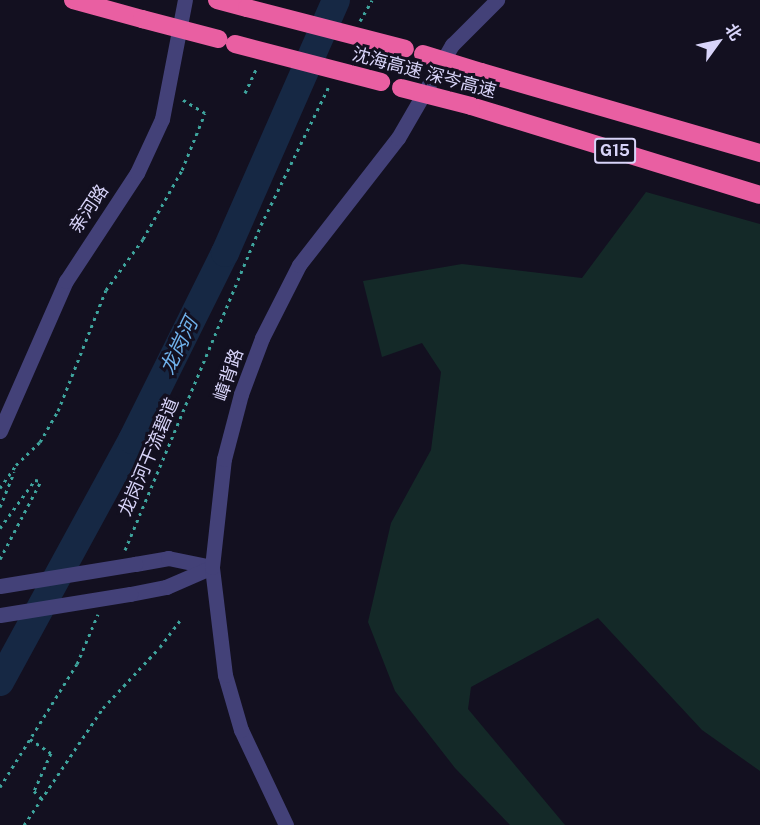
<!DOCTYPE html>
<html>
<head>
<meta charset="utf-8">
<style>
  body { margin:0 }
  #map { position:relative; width:760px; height:825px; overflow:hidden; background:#131020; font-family:"Public Sans","Noto Sans SC",sans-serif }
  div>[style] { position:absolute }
  .green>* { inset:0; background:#142928 }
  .river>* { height:28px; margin:-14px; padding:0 14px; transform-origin:14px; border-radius:14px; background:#162844 }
  .path>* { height:3px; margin-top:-1.5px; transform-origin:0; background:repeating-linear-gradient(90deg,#3ea49d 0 3px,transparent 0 7.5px) }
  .minor>* { height:15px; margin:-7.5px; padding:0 7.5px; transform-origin:7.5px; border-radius:7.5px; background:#434178 }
  .highway>* { height:18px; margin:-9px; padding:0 9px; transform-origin:9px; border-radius:9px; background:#e95fa2 }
  .minor-bridge>* { height:15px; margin:-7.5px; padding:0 7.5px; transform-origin:7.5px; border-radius:7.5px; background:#434178 }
  .highway-bridge>* { height:18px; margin:-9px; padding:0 9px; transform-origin:9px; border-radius:9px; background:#e95fa2 }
  span { translate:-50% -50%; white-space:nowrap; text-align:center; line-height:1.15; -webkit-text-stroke:6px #131020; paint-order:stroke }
  .shield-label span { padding:2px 4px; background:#131020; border:2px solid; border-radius:4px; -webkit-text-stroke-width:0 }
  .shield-label { font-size:16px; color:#d8d4f9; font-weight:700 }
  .street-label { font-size:18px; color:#d8d4f9 }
  .water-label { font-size:20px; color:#70b2ec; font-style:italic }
  .north { position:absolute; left:688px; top:12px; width:60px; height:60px; -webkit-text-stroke:4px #131020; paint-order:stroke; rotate:57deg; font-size:16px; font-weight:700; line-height:24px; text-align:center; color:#d8d4f9 }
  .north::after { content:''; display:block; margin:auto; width:21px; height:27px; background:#d8d4f9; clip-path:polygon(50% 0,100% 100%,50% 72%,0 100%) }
</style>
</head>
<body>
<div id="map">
  <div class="green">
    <div style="clip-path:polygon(646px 192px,760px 224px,760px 771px,702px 730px,598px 618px,471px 687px,468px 709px,565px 825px,510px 825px,455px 768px,395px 691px,368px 622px,391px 523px,431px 450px,441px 372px,422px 343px,382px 357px,363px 281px,462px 264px,582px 278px)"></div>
  </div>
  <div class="river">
    <div style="left:0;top:682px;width:276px;rotate:-61.4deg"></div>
    <div style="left:132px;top:440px;width:209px;rotate:-63.6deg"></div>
    <div style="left:225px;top:253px;width:276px;rotate:-66.3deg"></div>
  </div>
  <div class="path">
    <div style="left:360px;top:21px;width:24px;rotate:-60deg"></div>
    <div style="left:245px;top:93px;width:29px;rotate:-65deg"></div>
    <div style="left:0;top:488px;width:28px;rotate:-55deg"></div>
    <div style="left:16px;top:465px;width:33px;rotate:-44deg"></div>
    <div style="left:40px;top:442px;width:36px;rotate:-60deg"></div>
    <div style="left:58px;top:411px;width:130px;rotate:-68.4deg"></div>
    <div style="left:106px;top:290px;width:63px;rotate:-54deg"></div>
    <div style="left:143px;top:239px;width:79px;rotate:-60.5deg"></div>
    <div style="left:182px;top:170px;width:61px;rotate:-68deg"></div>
    <div style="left:205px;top:113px;width:29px;rotate:-149deg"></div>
    <div style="left:0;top:507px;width:38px;rotate:-68deg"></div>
    <div style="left:0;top:528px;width:59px;rotate:-53.9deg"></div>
    <div style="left:35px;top:480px;width:6px;rotate:9deg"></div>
    <div style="left:125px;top:550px;width:352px;rotate:-67.3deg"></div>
    <div style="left:261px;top:225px;width:157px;rotate:-63.9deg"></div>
    <div style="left:0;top:559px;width:88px;rotate:-62.3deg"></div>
    <div style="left:30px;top:739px;width:25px;rotate:34deg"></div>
    <div style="left:51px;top:753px;width:42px;rotate:114.1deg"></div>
    <div style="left:34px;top:791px;width:10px;rotate:45deg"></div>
    <div style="left:0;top:787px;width:145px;rotate:-58deg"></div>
    <div style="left:77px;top:664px;width:54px;rotate:-67.2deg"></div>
    <div style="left:24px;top:825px;width:141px;rotate:-56deg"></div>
    <div style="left:103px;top:708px;width:83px;rotate:-46.9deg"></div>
    <div style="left:160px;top:647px;width:34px;rotate:-53deg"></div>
  </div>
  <div class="minor">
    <div style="left:0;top:431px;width:164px;rotate:-66.3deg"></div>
    <div style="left:66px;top:281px;width:129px;rotate:-56.7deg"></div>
    <div style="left:137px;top:173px;width:60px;rotate:-65.2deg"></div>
    <div style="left:162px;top:119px;width:121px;rotate:-79.1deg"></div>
    <div style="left:135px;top:564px;width:34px;rotate:-10deg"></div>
    <div style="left:168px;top:558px;width:45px;rotate:11.6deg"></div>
    <div style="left:130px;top:594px;width:37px;rotate:-11deg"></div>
    <div style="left:166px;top:587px;width:50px;rotate:-23.5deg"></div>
    <div style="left:286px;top:825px;width:105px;rotate:-115.3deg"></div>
    <div style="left:241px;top:730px;width:57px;rotate:-106.2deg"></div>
    <div style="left:225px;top:675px;width:109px;rotate:-96.9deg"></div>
    <div style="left:212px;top:567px;width:109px;rotate:-83.7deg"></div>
    <div style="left:224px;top:459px;width:67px;rotate:-75.3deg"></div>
    <div style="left:241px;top:394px;width:60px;rotate:-69.4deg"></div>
    <div style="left:262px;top:338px;width:82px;rotate:-63.1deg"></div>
    <div style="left:299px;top:265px;width:161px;rotate:-52.1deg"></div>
    <div style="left:398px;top:138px;width:108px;rotate:-59.9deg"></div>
    <div style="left:452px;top:45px;width:64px;rotate:-45deg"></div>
  </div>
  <div class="highway">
    <div style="left:73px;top:0;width:72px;rotate:15.4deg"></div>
    <div style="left:217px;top:0;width:31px;rotate:15deg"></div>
    <div style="left:481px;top:72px;width:291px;rotate:16.2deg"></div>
    <div style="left:471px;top:106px;width:302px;rotate:17.1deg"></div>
  </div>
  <div class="minor-bridge">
    <div style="left:0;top:586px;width:137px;rotate:-9.3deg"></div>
    <div style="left:0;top:615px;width:132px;rotate:-9.2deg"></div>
  </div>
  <div class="highway-bridge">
    <div style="left:247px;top:8px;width:163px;rotate:14.5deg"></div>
    <div style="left:142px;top:19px;width:79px;rotate:14.7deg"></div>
    <div style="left:235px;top:44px;width:151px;rotate:14.6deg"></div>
    <div style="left:423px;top:54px;width:61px;rotate:17.2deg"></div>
    <div style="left:401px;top:88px;width:72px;rotate:14.4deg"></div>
  </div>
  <div class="shield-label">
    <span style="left:615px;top:151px">G15</span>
  </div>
  <div class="street-label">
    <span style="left:424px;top:73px;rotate:15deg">沈海高速 深岑高速</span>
    <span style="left:89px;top:209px;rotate:-56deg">亲河路</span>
    <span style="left:229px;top:375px;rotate:-71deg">嶂背路</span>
    <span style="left:149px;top:457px;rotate:-67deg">龙岗河干流碧道</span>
  </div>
  <div class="water-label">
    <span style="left:179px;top:346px;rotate:-64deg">龙岗河</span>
  </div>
  <div class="north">北</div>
</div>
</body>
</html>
